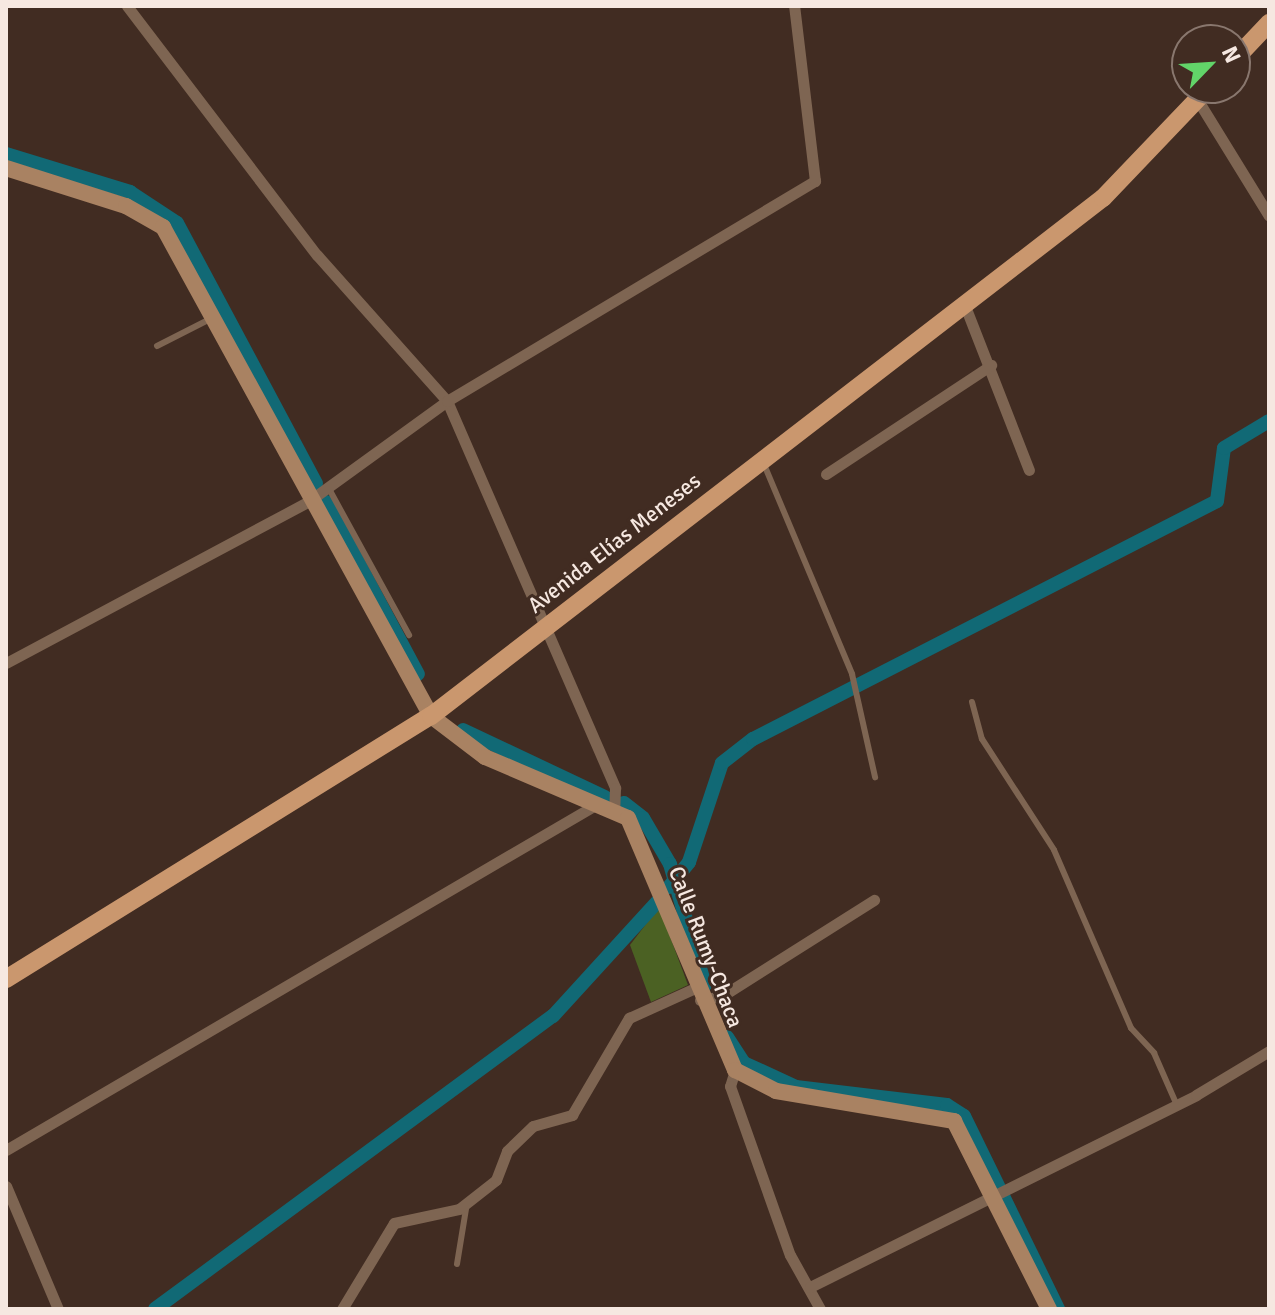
<!DOCTYPE html>
<html>
<head>
<meta charset="utf-8">
<style>
  body { margin:0 }
  #map { position:relative; width:1275px; height:1315px; overflow:hidden; background:#412c22; font-family:Signika,sans-serif }
  div>[style] { position:absolute }
  .green>* { inset:0; background:#4b6123 }
  .canal>* { height:14px; margin:-7px; padding:0 7px; transform-origin:7px; border-radius:7px; background:#116975 }
  .lane>* { height:6px; margin:-3px; padding:0 3px; transform-origin:3px; border-radius:3px; background:#7e6552 }
  .street>* { height:11px; margin:-5.5px; padding:0 5.5px; transform-origin:5.5px; border-radius:5.5px; background:#7e6552 }
  .secondary>* { height:16px; margin:-8px; padding:0 8px; transform-origin:8px; border-radius:8px; background:#a98262 }
  .primary>* { height:18px; margin:-9px; padding:0 9px; transform-origin:9px; border-radius:9px; background:#ca976e }
  span { translate:-50% -50%; white-space:nowrap; text-align:center; line-height:1.15; -webkit-text-stroke:6px #412c22; paint-order:stroke }
  .street-label { font-size:22px; color:#f6e8e1 }
  .frame { position:absolute; inset:0; border:8px solid #f6e8e1; pointer-events:none }
  .north { position:absolute; left:1171px; top:24px; width:80px; height:80px; box-sizing:border-box; background:#412c22; border:2px solid #89776e; border-radius:50%; rotate:65deg; font-size:22px; font-weight:700; line-height:32px; text-align:center; color:#f6e8e1 }
  .north::after { content:''; display:block; margin:auto; width:28px; height:36px; background:#62d469; clip-path:polygon(50% 0,100% 100%,50% 72%,0 100%) }
</style>
</head>
<body>
<div id="map">
  <div class="green">
    <div style="clip-path:polygon(659px 907px,688px 985px,651px 1002px,630px 945px)"></div>
  </div>
  <div class="canal">
    <div style="left:6px;top:154px;width:130px;rotate:17deg"></div>
    <div style="left:130px;top:192px;width:56px;rotate:33.4deg"></div>
    <div style="left:177px;top:223px;width:295px;rotate:61.9deg"></div>
    <div style="left:326px;top:502px;width:195px;rotate:61.9deg"></div>
    <div style="left:463px;top:730px;width:157px;rotate:25.3deg"></div>
    <div style="left:624px;top:803px;width:24px;rotate:38deg"></div>
    <div style="left:643px;top:818px;width:53px;rotate:59.6deg"></div>
    <div style="left:670px;top:864px;width:126px;rotate:73.9deg"></div>
    <div style="left:669px;top:887px;width:32px;rotate:-51deg"></div>
    <div style="left:689px;top:862px;width:104px;rotate:-71.6deg"></div>
    <div style="left:722px;top:763px;width:39px;rotate:-38deg"></div>
    <div style="left:753px;top:739px;width:521px;rotate:-27.15deg"></div>
    <div style="left:1217px;top:501px;width:53px;rotate:-82.5deg"></div>
    <div style="left:1224px;top:448px;width:52px;rotate:-31deg"></div>
    <div style="left:727px;top:1037px;width:31px;rotate:57deg"></div>
    <div style="left:744px;top:1063px;width:57px;rotate:24.8deg"></div>
    <div style="left:796px;top:1087px;width:152px;rotate:6.8deg"></div>
    <div style="left:947px;top:1105px;width:20px;rotate:33deg"></div>
    <div style="left:964px;top:1116px;width:215px;rotate:64deg"></div>
    <div style="left:155px;top:1309px;width:494px;rotate:-36.4deg"></div>
    <div style="left:553px;top:1016px;width:154px;rotate:-47.6deg"></div>
  </div>
  <div class="lane">
    <div style="left:157px;top:346px;width:59px;rotate:-27deg"></div>
    <div style="left:763px;top:462px;width:230px;rotate:67.2deg"></div>
    <div style="left:852px;top:674px;width:106px;rotate:77.4deg"></div>
    <div style="left:328px;top:487px;width:169px;rotate:61.3deg"></div>
    <div style="left:972px;top:702px;width:38px;rotate:75deg"></div>
    <div style="left:982px;top:739px;width:132px;rotate:57deg"></div>
    <div style="left:1054px;top:850px;width:194px;rotate:66.6deg"></div>
    <div style="left:1131px;top:1028px;width:34px;rotate:47deg"></div>
    <div style="left:1154px;top:1053px;width:55px;rotate:66.3deg"></div>
    <div style="left:457px;top:1264px;width:62px;rotate:-80.7deg"></div>
  </div>
  <div class="street">
    <div style="left:127px;top:6px;width:313px;rotate:52.7deg"></div>
    <div style="left:317px;top:255px;width:195px;rotate:48.3deg"></div>
    <div style="left:447px;top:401px;width:422px;rotate:66.5deg"></div>
    <div style="left:615px;top:788px;width:24px;rotate:92deg"></div>
    <div style="left:1197px;top:99px;width:137px;rotate:58.4deg"></div>
    <div style="left:965px;top:306px;width:176px;rotate:68.7deg"></div>
    <div style="left:826px;top:474px;width:198px;rotate:-33.4deg"></div>
    <div style="left:6px;top:663px;width:344px;rotate:-28.1deg"></div>
    <div style="left:309px;top:501px;width:170px;rotate:-35.9deg"></div>
    <div style="left:447px;top:401px;width:429px;rotate:-30.9deg"></div>
    <div style="left:815px;top:181px;width:176px;rotate:-96.8deg"></div>
    <div style="left:700px;top:1000px;width:22px;rotate:-10deg"></div>
    <div style="left:722px;top:996px;width:180px;rotate:-32.3deg"></div>
    <div style="left:735px;top:1070px;width:17px;rotate:107deg"></div>
    <div style="left:730px;top:1086px;width:179px;rotate:70.5deg"></div>
    <div style="left:790px;top:1255px;width:62px;rotate:60.9deg"></div>
    <div style="left:6px;top:1150px;width:685px;rotate:-30.35deg"></div>
    <div style="left:6px;top:1186px;width:134px;rotate:67.1deg"></div>
    <div style="left:810px;top:1287px;width:431px;rotate:-26.4deg"></div>
    <div style="left:1196px;top:1095px;width:85px;rotate:-31.1deg"></div>
    <div style="left:342px;top:1309px;width:100px;rotate:-58.8deg"></div>
    <div style="left:394px;top:1223px;width:66px;rotate:-12.2deg"></div>
    <div style="left:459px;top:1209px;width:47px;rotate:-38.1deg"></div>
    <div style="left:496px;top:1180px;width:31px;rotate:-69deg"></div>
    <div style="left:507px;top:1151px;width:36px;rotate:-44deg"></div>
    <div style="left:533px;top:1126px;width:41px;rotate:-15.8deg"></div>
    <div style="left:572px;top:1115px;width:113px;rotate:-59.6deg"></div>
    <div style="left:629px;top:1018px;width:72px;rotate:-24.4deg"></div>
  </div>
  <div class="secondary">
    <div style="left:6px;top:168px;width:126px;rotate:17.6deg"></div>
    <div style="left:126px;top:206px;width:43px;rotate:29.6deg"></div>
    <div style="left:163px;top:227px;width:558px;rotate:61.27deg"></div>
    <div style="left:431px;top:716px;width:68px;rotate:37.2deg"></div>
    <div style="left:485px;top:757px;width:155px;rotate:23.1deg"></div>
    <div style="left:628px;top:818px;width:274px;rotate:67deg"></div>
    <div style="left:735px;top:1070px;width:46px;rotate:27.1deg"></div>
    <div style="left:776px;top:1091px;width:181px;rotate:9.6deg"></div>
    <div style="left:954px;top:1121px;width:211px;rotate:63.2deg"></div>
  </div>
  <div class="primary">
    <div style="left:1235px;top:59px;width:50px;rotate:-46.6deg"></div>
    <div style="left:6px;top:979px;width:500px;rotate:-31.8deg"></div>
    <div style="left:431px;top:716px;width:848px;rotate:-37.63deg"></div>
    <div style="left:1103px;top:198px;width:152px;rotate:-46.3deg"></div>
  </div>
  <div class="street-label">
    <span style="left:614px;top:543px;rotate:-38deg">Avenida Elías Meneses</span>
    <span style="left:706px;top:947px;rotate:69deg">Calle Rumy-Chaca</span>
  </div>
  <div class="frame"></div>
  <div class="north">N</div>
</div>
</body>
</html>
